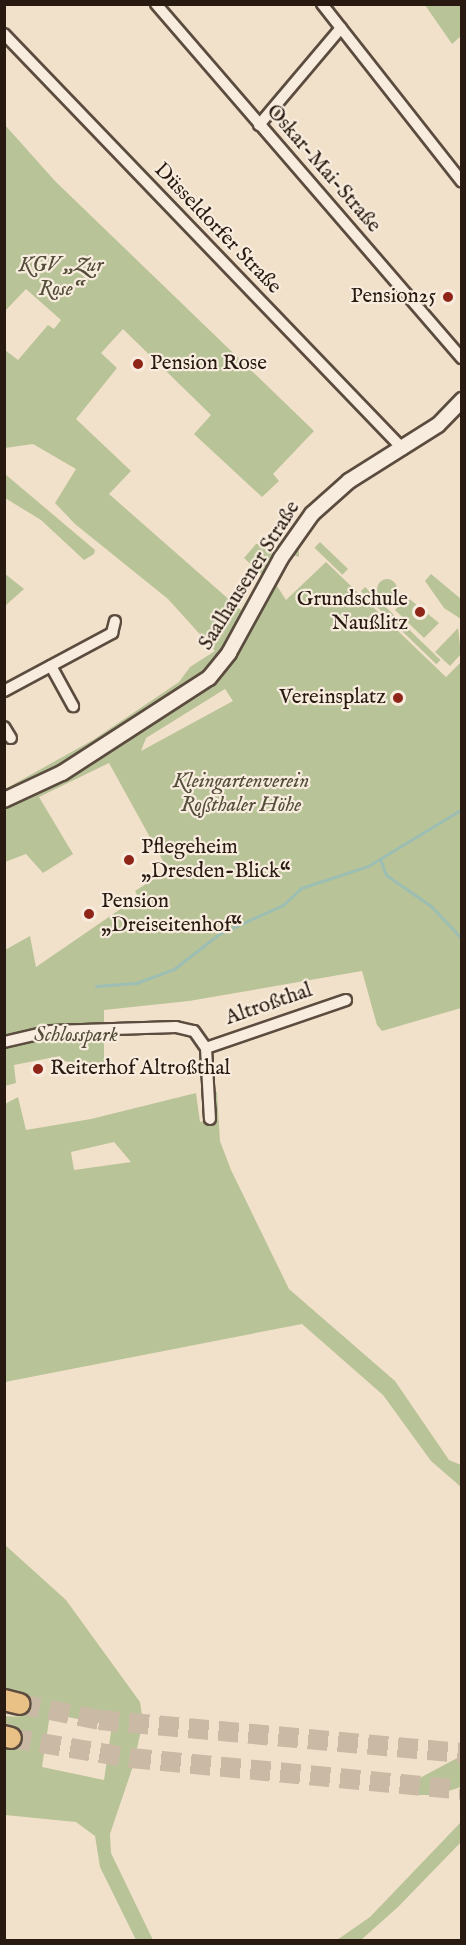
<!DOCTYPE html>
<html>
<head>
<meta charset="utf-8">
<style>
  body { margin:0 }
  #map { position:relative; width:466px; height:1945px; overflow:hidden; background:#f2e1ca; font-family:"IM FELL English",serif }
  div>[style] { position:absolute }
  .green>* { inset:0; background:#b9c398; transform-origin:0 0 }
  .round { border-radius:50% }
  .stream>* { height:3px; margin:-1.5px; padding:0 1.5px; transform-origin:1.5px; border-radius:1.5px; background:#9cbeb3 }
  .motorway-tunnel>* { height:20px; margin-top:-10px; transform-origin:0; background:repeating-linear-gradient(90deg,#cab9a5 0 20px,transparent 0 30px) }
  .roads { filter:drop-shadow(2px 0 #5b4c3f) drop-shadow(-2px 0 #5b4c3f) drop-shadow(0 2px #5b4c3f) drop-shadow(0 -2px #5b4c3f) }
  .minor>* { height:10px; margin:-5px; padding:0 5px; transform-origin:5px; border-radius:5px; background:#f7ecdd }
  .tertiary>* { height:14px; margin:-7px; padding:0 7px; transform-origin:7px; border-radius:7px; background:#f7ecdd }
  .motorway>* { height:20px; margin:-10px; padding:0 10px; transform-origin:10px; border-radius:10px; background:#e9c085 }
  .dots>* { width:16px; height:16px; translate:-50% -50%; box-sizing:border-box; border:3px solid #f7ecdd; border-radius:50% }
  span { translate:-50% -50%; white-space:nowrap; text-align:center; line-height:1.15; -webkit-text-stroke:4.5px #f7ecdd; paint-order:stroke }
  .street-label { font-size:21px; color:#291a11 }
  .park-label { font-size:21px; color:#544d3a; font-style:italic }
  .poi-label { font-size:21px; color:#291a11 }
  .right { translate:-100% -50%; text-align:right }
  .left { translate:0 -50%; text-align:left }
  .frame { position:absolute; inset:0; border:6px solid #291a11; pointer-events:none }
</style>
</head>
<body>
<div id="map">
  <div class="green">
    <div style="clip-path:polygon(425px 5px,461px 5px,461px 36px,452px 44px)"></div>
    <div style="clip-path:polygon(evenodd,5px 125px,55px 181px,314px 431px,273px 474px,279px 481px,262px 497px,194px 434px,211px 415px,123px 329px,101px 353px,117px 368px,76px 419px,131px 471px,109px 494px,241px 610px,262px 575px,244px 558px,256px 544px,264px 544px,282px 557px,298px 531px,299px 557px,293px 555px,277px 586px,286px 600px,326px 562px,446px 677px,461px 662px,461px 1008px,382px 1031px,377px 1025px,362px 971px,189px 1001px,104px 1010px,104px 1066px,62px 1061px,60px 1056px,14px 1065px,16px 1083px,5px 1086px,5px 950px,30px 936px,36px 967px,138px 897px,135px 891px,168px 870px,109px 763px,39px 797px,73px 854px,43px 873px,26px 854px,5px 862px,5px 789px,93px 740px,179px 682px,190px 667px,215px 651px,168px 599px,75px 524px,55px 503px,76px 469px,33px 444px,5px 448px,5px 350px,18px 360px,48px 325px,54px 329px,61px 320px,26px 289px,5px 311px,5px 125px,225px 689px,233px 701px,141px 751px,146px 738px,225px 689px)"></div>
    <div style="clip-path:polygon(5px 474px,95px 550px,94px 554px,84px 560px,41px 520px,5px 498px)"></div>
    <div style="left:320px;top:542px;width:39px;height:8px;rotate:44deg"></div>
    <div style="clip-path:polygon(4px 573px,24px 589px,5px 606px,4px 606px)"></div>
    <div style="clip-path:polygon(431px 574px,461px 599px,461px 619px,444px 608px,425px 581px)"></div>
    <div class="round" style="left:377px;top:579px;width:20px;height:20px"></div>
    <div style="left:365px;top:587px;width:105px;height:6px;rotate:44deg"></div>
    <div style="clip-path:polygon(407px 597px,439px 623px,424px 638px,395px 610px)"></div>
    <div style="clip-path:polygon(458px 628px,461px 654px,450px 666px,435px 652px)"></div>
    <div style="clip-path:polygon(evenodd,210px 1092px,217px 1092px,220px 1141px,231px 1170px,289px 1289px,395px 1381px,449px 1460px,461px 1465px,461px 1487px,431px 1461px,383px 1395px,302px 1324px,5px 1382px,5px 1104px,18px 1097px,26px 1130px,91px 1119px,196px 1093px,200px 1122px,210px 1119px,210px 1092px,114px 1142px,131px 1162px,74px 1170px,71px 1152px,114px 1142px)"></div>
    <div style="clip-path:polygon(evenodd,4px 1544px,66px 1600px,140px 1702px,143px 1722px,133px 1766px,110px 1834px,111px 1853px,153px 1940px,136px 1940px,100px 1867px,95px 1836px,76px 1822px,5px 1815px,5px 1747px,17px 1728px,5px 1723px,5px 1716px,21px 1717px,6px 1714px,17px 1711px,17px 1694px,5px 1689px,4px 1544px,50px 1714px,112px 1725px,104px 1780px,42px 1767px,50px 1714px)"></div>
    <div style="clip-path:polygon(461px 1756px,461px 1787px,436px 1795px,411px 1795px,407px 1787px,416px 1780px)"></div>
    <div style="clip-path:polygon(461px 1822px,461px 1842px,398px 1907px,361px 1940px,337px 1940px,370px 1917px)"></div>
  </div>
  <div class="stream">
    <div style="left:380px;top:859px;width:17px;rotate:69deg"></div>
    <div style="left:386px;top:875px;width:55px;rotate:34.6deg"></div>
    <div style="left:431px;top:906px;width:45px;rotate:46.8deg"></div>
    <div style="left:96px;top:986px;width:40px;rotate:-4.3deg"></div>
    <div style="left:136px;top:983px;width:40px;rotate:-20.2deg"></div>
    <div style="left:174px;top:969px;width:57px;rotate:-37.9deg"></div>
    <div style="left:219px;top:934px;width:70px;rotate:-24.4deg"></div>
    <div style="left:283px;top:905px;width:25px;rotate:-43deg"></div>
    <div style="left:301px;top:888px;width:71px;rotate:-18.2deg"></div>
    <div style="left:368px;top:866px;width:110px;rotate:-31.2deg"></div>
  </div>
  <div class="motorway-tunnel">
    <div style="left:20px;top:1704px;width:81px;rotate:11.4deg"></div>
    <div style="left:99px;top:1720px;width:364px;rotate:5.2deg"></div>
    <div style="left:11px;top:1738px;width:122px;rotate:9.5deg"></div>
    <div style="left:131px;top:1758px;width:333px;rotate:5.5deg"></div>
  </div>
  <div class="roads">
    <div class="minor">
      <div style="left:156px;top:4px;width:468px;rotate:49.2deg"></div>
      <div style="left:322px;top:4px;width:226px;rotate:51.8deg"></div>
      <div style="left:4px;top:34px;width:576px;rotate:46.13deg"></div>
      <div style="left:259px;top:125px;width:127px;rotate:-49.8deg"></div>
      <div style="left:51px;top:666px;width:46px;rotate:61.2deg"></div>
      <div style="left:4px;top:691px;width:123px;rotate:-28.2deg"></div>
      <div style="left:112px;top:633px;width:12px;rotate:-76deg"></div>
      <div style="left:4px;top:727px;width:13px;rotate:58deg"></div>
      <div style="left:4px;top:1042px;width:48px;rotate:-13.2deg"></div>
      <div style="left:51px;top:1031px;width:125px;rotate:-1.8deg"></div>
      <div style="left:176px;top:1027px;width:18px;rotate:13deg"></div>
      <div style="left:194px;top:1031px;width:21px;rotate:55deg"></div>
      <div style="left:206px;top:1048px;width:71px;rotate:86.8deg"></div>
      <div style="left:206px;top:1048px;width:148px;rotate:-18.9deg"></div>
    </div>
    <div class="tertiary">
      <div style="left:4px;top:800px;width:64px;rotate:-25deg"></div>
      <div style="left:62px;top:773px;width:175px;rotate:-32.9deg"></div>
      <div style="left:209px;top:678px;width:32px;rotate:-51deg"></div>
      <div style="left:229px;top:653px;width:108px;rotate:-61.3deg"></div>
      <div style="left:281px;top:558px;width:54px;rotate:-54.8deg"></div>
      <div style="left:312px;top:514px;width:50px;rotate:-41.7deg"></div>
      <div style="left:349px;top:481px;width:105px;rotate:-32.2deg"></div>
      <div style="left:438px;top:425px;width:35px;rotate:-46deg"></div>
    </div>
    <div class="motorway">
      <div style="left:4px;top:1700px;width:16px;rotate:14deg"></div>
      <div style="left:4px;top:1736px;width:7px;rotate:16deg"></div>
    </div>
  </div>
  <div class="dots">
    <div style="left:448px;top:297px;background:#8f2418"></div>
    <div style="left:138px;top:364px;background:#8f2418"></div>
    <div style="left:420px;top:612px;background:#8f2418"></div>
    <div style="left:398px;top:698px;background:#8f2418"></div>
    <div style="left:129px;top:860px;background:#8f2418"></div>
    <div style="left:89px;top:914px;background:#8f2418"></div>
    <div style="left:38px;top:1069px;background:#8f2418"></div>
  </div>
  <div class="street-label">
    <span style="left:323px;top:169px;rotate:49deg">Oskar-Mai-Straße</span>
    <span style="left:217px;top:229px;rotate:46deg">Düsseldorfer Straße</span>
    <span style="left:250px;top:576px;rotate:-58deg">Saalhausener Straße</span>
    <span style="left:269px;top:1005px;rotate:-19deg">Altroßthal</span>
  </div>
  <div class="park-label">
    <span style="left:61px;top:278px">KGV „Zur<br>Rose“</span>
    <span style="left:241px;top:794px">Kleingartenverein<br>Roßthaler Höhe</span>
    <span style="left:76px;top:1036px">Schlosspark</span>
  </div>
  <div class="poi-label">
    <span class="right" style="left:436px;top:297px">Pension25</span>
    <span class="left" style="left:150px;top:364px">Pension Rose</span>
    <span class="right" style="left:408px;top:612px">Grundschule<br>Naußlitz</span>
    <span class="right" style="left:386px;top:698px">Vereinsplatz</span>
    <span class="left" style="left:141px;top:860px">Pflegeheim<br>„Dresden-Blick“</span>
    <span class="left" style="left:101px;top:914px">Pension<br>„Dreiseitenhof“</span>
    <span class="left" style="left:50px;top:1069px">Reiterhof Altroßthal</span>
  </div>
  <div class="frame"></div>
</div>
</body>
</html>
